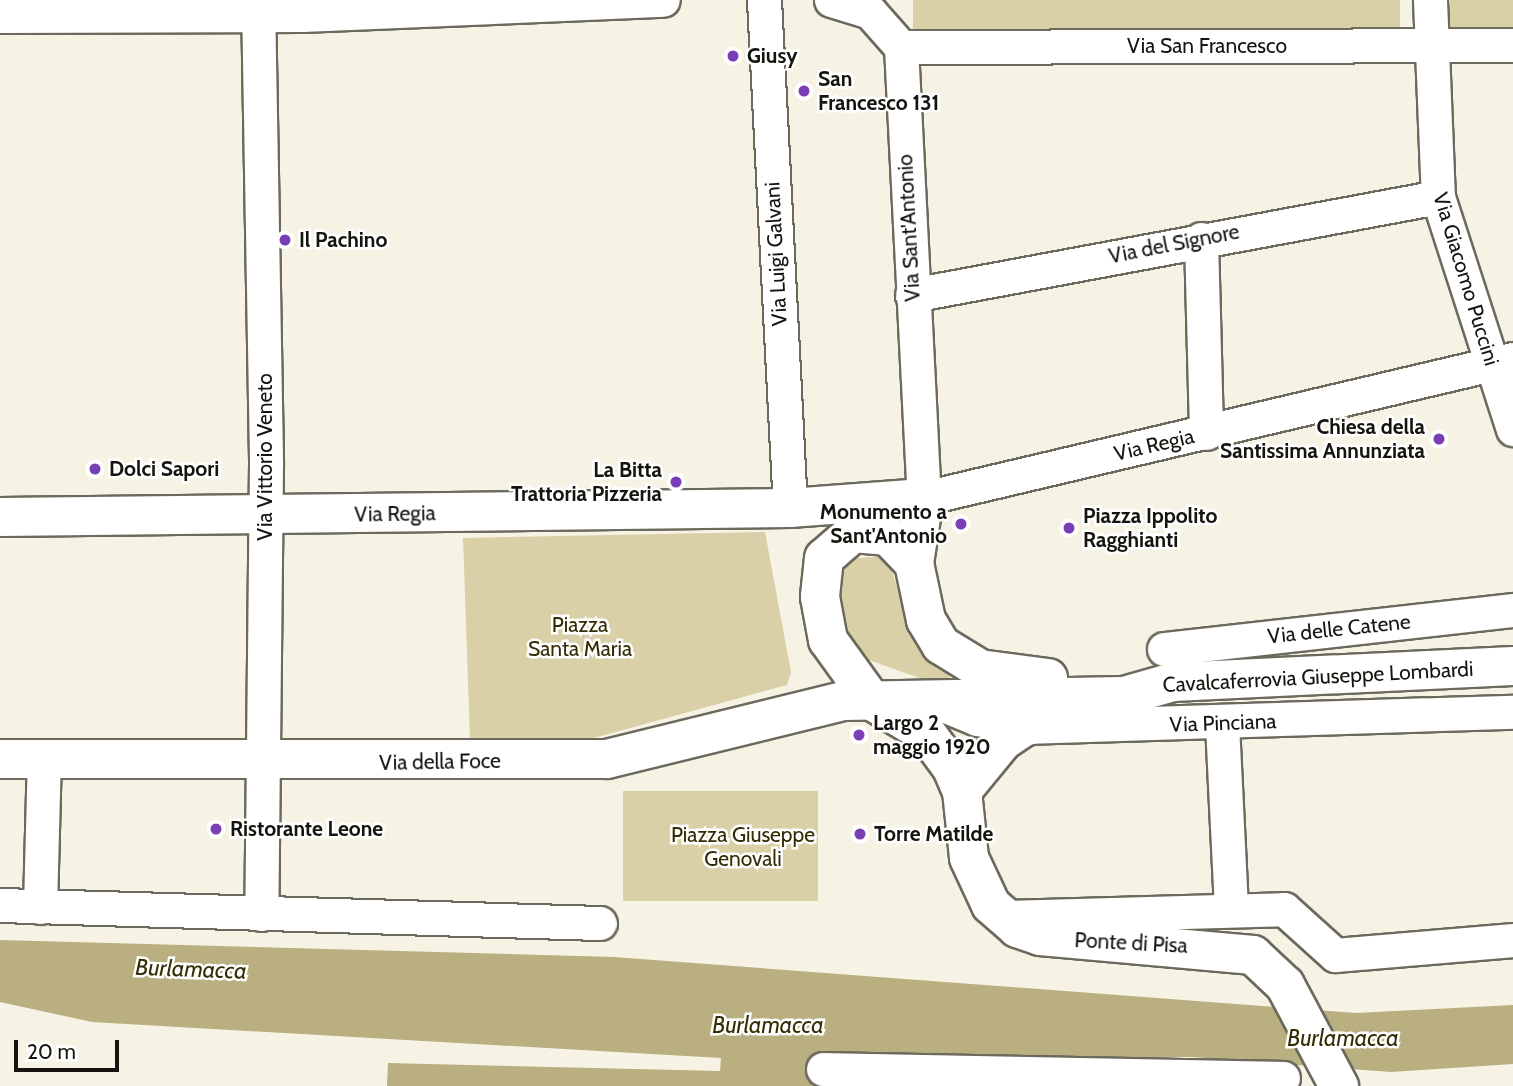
<!DOCTYPE html>
<html>
<head>
<meta charset="utf-8">
<style>
  body { margin:0 }
  #map { position:relative; width:1513px; height:1086px; overflow:hidden; background:#f6f3e5; font-family:Cabin,sans-serif }
  div>[style] { position:absolute }
  .green>* { inset:0; background:#d9d0a8; transform-origin:0 0 }
  .water>* { inset:0; background:#baaf80 }
  .roads { filter:drop-shadow(2px 0 #6c695d) drop-shadow(-2px 0 #6c695d) drop-shadow(0 2px #6c695d) drop-shadow(0 -2px #6c695d) }
  .minor>* { height:33px; margin:-16.5px; padding:0 16.5px; transform-origin:16.5px; border-radius:16.5px; background:#fff }
  .tertiary>* { height:38px; margin:-19px; padding:0 19px; transform-origin:19px; border-radius:19px; background:#fff }
  .dots>* { width:19px; height:19px; translate:-50% -50%; box-sizing:border-box; border:4px solid #fff; border-radius:50% }
  span { translate:-50% -50%; white-space:nowrap; text-align:center; line-height:1.15; -webkit-text-stroke:5px #fff; paint-order:stroke }
  .street-label { font-size:21px; color:#15140f }
  .poi-label { font-size:21px; color:#15140f; font-weight:700 }
  .left { translate:0 -50%; text-align:left }
  .right { translate:-100% -50%; text-align:right }
  .park-label { font-size:21px; color:#352c04 }
  .water-label { font-size:23px; color:#342c03; font-style:italic }
  .scale { position:absolute; left:14px; top:1040px; width:105px; height:32px; box-sizing:border-box; border:4px solid #15140f; border-top:0; padding-left:9px; font-size:21px; line-height:24px; white-space:nowrap; color:#15140f; -webkit-text-stroke:5px #fff; paint-order:stroke }
</style>
</head>
<body>
<div id="map">
  <div class="green">
    <div style="left:913px;top:0;width:487px;height:32px"></div>
    <div style="left:1450px;top:0;width:63px;height:30px"></div>
    <div style="clip-path:polygon(765px 532px,791px 672px,787px 685px,594px 738px,470px 739px,463px 538px)"></div>
    <div style="clip-path:polygon(887px 556px,913px 635px,950px 677px,945px 687px,866px 659px,851px 644px,839px 595px,842px 559px)"></div>
    <div style="left:623px;top:791px;width:195px;height:110px"></div>
  </div>
  <div class="water">
    <div style="clip-path:polygon(0 940px,614px 957px,1356px 1013px,1513px 1005px,1513px 1064px,1391px 1072px,1192px 1057px,996px 1057px,843px 1086px,387px 1086px,388px 1063px,720px 1071px,721px 1058px,92px 1022px,0 1002px)"></div>
  </div>
  <div class="roads">
    <div class="minor">
      <div style="left:258px;top:0;width:465px;rotate:89deg"></div>
      <div style="left:266px;top:465px;width:449px;rotate:90.6deg"></div>
      <div style="left:764px;top:0;width:509px;rotate:87.07deg"></div>
      <div style="left:831px;top:0;width:41px;rotate:17.1deg"></div>
      <div style="left:870px;top:12px;width:47px;rotate:48.5deg"></div>
      <div style="left:901px;top:47px;width:452px;rotate:87.1deg"></div>
      <div style="left:924px;top:498px;width:605px;rotate:-13.28deg"></div>
      <div style="left:1430px;top:0;width:197px;rotate:87.7deg"></div>
      <div style="left:1438px;top:197px;width:244px;rotate:72.1deg"></div>
      <div style="left:0;top:16px;width:302px;rotate:-0.2deg"></div>
      <div style="left:302px;top:15px;width:361px;rotate:-2.4deg"></div>
      <div style="left:901px;top:47px;width:612px;rotate:-0.19deg"></div>
      <div style="left:1201px;top:239px;width:194px;rotate:88.5deg"></div>
      <div style="left:912px;top:295px;width:535px;rotate:-10.55deg"></div>
      <div style="left:1164px;top:649px;width:351px;rotate:-6.4deg"></div>
      <div style="left:936px;top:702px;width:44px;rotate:22.5deg"></div>
      <div style="left:977px;top:719px;width:48px;rotate:9.7deg"></div>
      <div style="left:1024px;top:727px;width:489px;rotate:-1.8deg"></div>
      <div style="left:1222px;top:724px;width:186px;rotate:87.2deg"></div>
      <div style="left:0;top:905px;width:600px;rotate:1.72deg"></div>
      <div style="left:40px;top:907px;width:148px;rotate:-88.5deg"></div>
      <div style="left:1004px;top:917px;width:280px;rotate:-1.6deg"></div>
      <div style="left:1284px;top:909px;width:69px;rotate:42deg"></div>
      <div style="left:1335px;top:955px;width:179px;rotate:-4.8deg"></div>
      <div style="left:823px;top:1069px;width:460px;rotate:1.1deg"></div>
    </div>
    <div class="tertiary">
      <div style="left:0;top:517px;width:790px;rotate:-0.65deg"></div>
      <div style="left:790px;top:508px;width:134px;rotate:-4.3deg"></div>
      <div style="left:924px;top:498px;width:66px;rotate:98.7deg"></div>
      <div style="left:1048px;top:678px;width:69px;rotate:-172.5deg"></div>
      <div style="left:980px;top:669px;width:46px;rotate:-148.4deg"></div>
      <div style="left:941px;top:645px;width:29px;rotate:-121deg"></div>
      <div style="left:926px;top:620px;width:58px;rotate:-101.9deg"></div>
      <div style="left:914px;top:563px;width:37px;rotate:-134deg"></div>
      <div style="left:888px;top:536px;width:35px;rotate:-175deg"></div>
      <div style="left:853px;top:533px;width:38px;rotate:139deg"></div>
      <div style="left:824px;top:558px;width:39px;rotate:96deg"></div>
      <div style="left:820px;top:597px;width:44px;rotate:79.5deg"></div>
      <div style="left:828px;top:640px;width:75px;rotate:54.2deg"></div>
      <div style="left:872px;top:701px;width:64px;rotate:31deg"></div>
      <div style="left:927px;top:734px;width:42px;rotate:53.7deg"></div>
      <div style="left:952px;top:768px;width:25px;rotate:67deg"></div>
      <div style="left:962px;top:791px;width:67px;rotate:84deg"></div>
      <div style="left:969px;top:858px;width:52px;rotate:64.9deg"></div>
      <div style="left:991px;top:905px;width:35px;rotate:41deg"></div>
      <div style="left:1017px;top:928px;width:24px;rotate:19deg"></div>
      <div style="left:1040px;top:936px;width:214px;rotate:5.1deg"></div>
      <div style="left:1253px;top:955px;width:44px;rotate:43.2deg"></div>
      <div style="left:1285px;top:985px;width:115px;rotate:61.9deg"></div>
      <div style="left:0;top:759px;width:607px"></div>
      <div style="left:607px;top:759px;width:244px;rotate:-13.8deg"></div>
      <div style="left:844px;top:701px;width:280px;rotate:-1deg"></div>
      <div style="left:1124px;top:696px;width:51px;rotate:-15.9deg"></div>
      <div style="left:1173px;top:682px;width:340px;rotate:-2.7deg"></div>
      <div style="left:962px;top:791px;width:65px;rotate:-50.6deg"></div>
      <div style="left:1003px;top:741px;width:25px;rotate:-34deg"></div>
      <div style="left:1024px;top:727px;width:54px;rotate:-16.1deg"></div>
    </div>
  </div>
  <div class="dots">
    <div style="left:733px;top:56px;background:#7a3fb5"></div>
    <div style="left:804px;top:91px;background:#7a3fb5"></div>
    <div style="left:285px;top:240px;background:#7a3fb5"></div>
    <div style="left:1439px;top:439px;background:#7a3fb5"></div>
    <div style="left:95px;top:469px;background:#7a3fb5"></div>
    <div style="left:676px;top:482px;background:#7a3fb5"></div>
    <div style="left:961px;top:524px;background:#7a3fb5"></div>
    <div style="left:1069px;top:528px;background:#7a3fb5"></div>
    <div style="left:859px;top:735px;background:#7a3fb5"></div>
    <div style="left:216px;top:829px;background:#7a3fb5"></div>
    <div style="left:860px;top:834px;background:#7a3fb5"></div>
  </div>
  <div class="street-label">
    <span style="left:1207px;top:46px">Via San Francesco</span>
    <span style="left:909px;top:228px;rotate:-93deg">Via Sant'Antonio</span>
    <span style="left:1174px;top:244px;rotate:-11deg">Via del Signore</span>
    <span style="left:776px;top:254px;rotate:-93deg">Via Luigi Galvani</span>
    <span style="left:1466px;top:279px;rotate:73deg">Via Giacomo Puccini</span>
    <span style="left:1154px;top:445px;rotate:-13deg">Via Regia</span>
    <span style="left:265px;top:457px;rotate:-90deg">Via Vittorio Veneto</span>
    <span style="left:395px;top:514px;rotate:-1deg">Via Regia</span>
    <span style="left:1339px;top:629px;rotate:-6deg">Via delle Catene</span>
    <span style="left:1318px;top:677px;rotate:-3deg">Cavalcaferrovia Giuseppe Lombardi</span>
    <span style="left:1223px;top:723px;rotate:-2deg">Via Pinciana</span>
    <span style="left:440px;top:762px;rotate:-1deg">Via della Foce</span>
    <span style="left:1131px;top:943px;rotate:3deg">Ponte di Pisa</span>
  </div>
  <div class="poi-label">
    <span class="left" style="left:747px;top:56px">Giusy</span>
    <span class="left" style="left:818px;top:91px">San<br>Francesco 131</span>
    <span class="left" style="left:299px;top:240px">Il Pachino</span>
    <span class="right" style="left:1425px;top:439px">Chiesa della<br>Santissima Annunziata</span>
    <span class="left" style="left:109px;top:469px">Dolci Sapori</span>
    <span class="right" style="left:662px;top:482px">La Bitta<br>Trattoria Pizzeria</span>
    <span class="right" style="left:947px;top:524px">Monumento a<br>Sant'Antonio</span>
    <span class="left" style="left:1083px;top:528px">Piazza Ippolito<br>Ragghianti</span>
    <span class="left" style="left:873px;top:735px">Largo 2<br>maggio 1920</span>
    <span class="left" style="left:230px;top:829px">Ristorante Leone</span>
    <span class="left" style="left:874px;top:834px">Torre Matilde</span>
  </div>
  <div class="park-label">
    <span style="left:580px;top:637px">Piazza<br>Santa Maria</span>
    <span style="left:743px;top:847px">Piazza Giuseppe<br>Genovali</span>
  </div>
  <div class="water-label">
    <span style="left:191px;top:969px;rotate:2deg">Burlamacca</span>
    <span style="left:768px;top:1025px">Burlamacca</span>
    <span style="left:1343px;top:1038px">Burlamacca</span>
  </div>
  <div class="scale">20 m</div>
</div>
</body>
</html>
